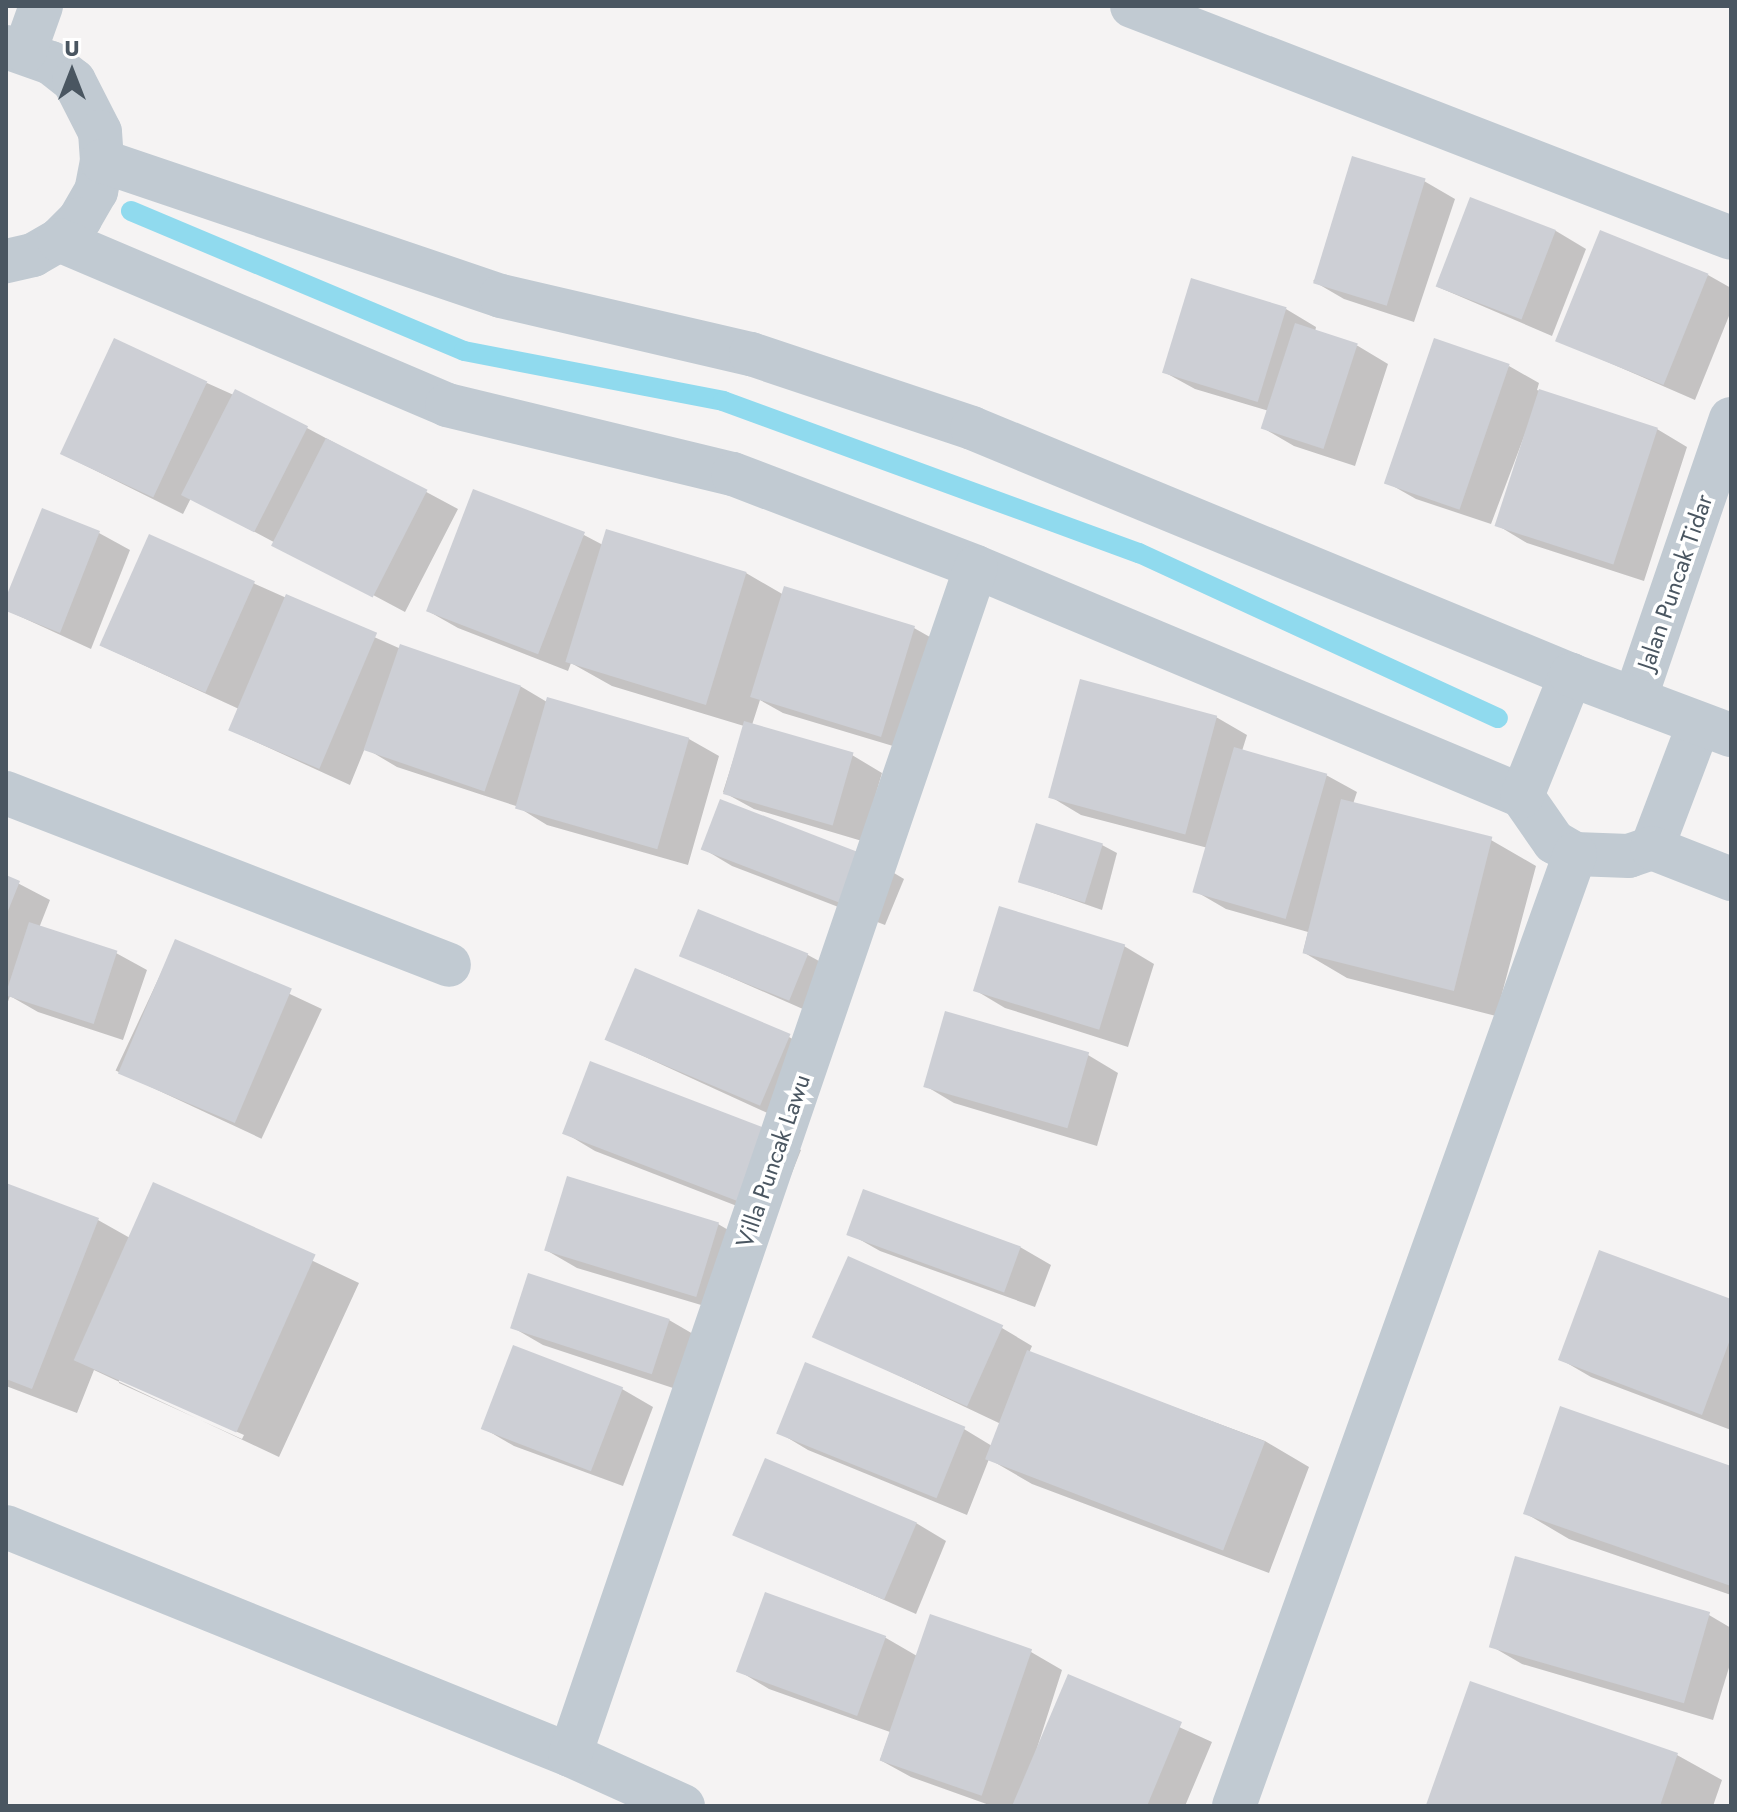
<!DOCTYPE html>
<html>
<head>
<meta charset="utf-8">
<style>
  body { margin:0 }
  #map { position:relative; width:1737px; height:1812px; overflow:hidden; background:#f5f3f3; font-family:Jost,sans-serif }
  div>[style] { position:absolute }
  .shadow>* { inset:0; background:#0003; transform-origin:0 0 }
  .stream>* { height:20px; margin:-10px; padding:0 10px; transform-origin:10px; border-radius:10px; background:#90daee }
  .building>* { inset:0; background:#cdcfd5; transform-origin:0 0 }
  .street>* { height:44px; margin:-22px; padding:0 22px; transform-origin:22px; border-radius:22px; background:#c1cad2 }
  span { translate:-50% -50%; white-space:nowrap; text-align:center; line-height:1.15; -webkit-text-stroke:7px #fff; paint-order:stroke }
  .street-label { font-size:24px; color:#4a5661 }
  .frame { position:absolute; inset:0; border:8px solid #4a5661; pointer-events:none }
  .north { position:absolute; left:32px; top:32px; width:80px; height:80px; -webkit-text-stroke:6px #fff; paint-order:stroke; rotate:0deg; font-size:22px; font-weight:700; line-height:32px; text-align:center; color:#4a5661 }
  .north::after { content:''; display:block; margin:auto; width:28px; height:36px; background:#4a5661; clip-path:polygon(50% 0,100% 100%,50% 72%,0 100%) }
</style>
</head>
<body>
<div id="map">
  <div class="shadow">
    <div style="clip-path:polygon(1424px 181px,1455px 199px,1414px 322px,1344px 299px,1313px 281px)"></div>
    <div style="clip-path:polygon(1472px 199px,1556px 231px,1586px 249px,1552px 336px,1438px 287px)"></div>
    <div style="clip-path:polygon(1708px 275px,1731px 288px,1731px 311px,1695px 400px,1557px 340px)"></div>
    <div style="clip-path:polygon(1286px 309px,1316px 327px,1315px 332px,1358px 346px,1388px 364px,1355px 466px,1294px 446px,1263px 428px,1269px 411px,1195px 389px,1164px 372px)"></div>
    <div style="clip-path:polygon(1509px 366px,1539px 383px,1537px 390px,1657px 429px,1687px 447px,1644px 581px,1527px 543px,1497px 525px,1537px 402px,1491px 524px,1416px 499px,1386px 482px)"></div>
    <div style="clip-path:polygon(207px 383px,307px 428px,458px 509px,405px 612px,191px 498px,183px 514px,62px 454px)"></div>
    <div style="clip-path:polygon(99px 533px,130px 550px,91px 649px,6px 610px,6px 602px)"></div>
    <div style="clip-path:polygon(584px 535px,603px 545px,746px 573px,784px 595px,914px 628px,944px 645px,913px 752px,783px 713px,760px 700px,752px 725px,852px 755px,882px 773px,862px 841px,754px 809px,723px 792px,744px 726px,612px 686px,571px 663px,568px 671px,458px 628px,428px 611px)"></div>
    <div style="clip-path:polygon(150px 537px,401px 649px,520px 686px,547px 702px,689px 739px,719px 756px,688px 865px,547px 825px,516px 806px,397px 767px,365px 748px,350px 785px,230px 730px,239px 709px,102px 646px)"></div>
    <div style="clip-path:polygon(1216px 717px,1247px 735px,1242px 751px,1326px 775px,1357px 792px,1353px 804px,1491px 840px,1536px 866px,1496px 1016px,1347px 978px,1303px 952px,1308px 932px,1226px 909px,1195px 891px,1208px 848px,1081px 815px,1051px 797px)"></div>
    <div style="clip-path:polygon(1102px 845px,1117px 853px,1102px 910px,1021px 882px)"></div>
    <div style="clip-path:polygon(702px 848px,874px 861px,904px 879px,885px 925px,732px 866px)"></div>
    <div style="clip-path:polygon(6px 877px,50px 900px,39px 928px,116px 953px,147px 970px,123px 1040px,38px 1012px,10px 996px,6px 1007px)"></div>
    <div style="left:176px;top:941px;width:161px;height:143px;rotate:25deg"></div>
    <div style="clip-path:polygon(1124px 946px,1154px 964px,1128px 1047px,1005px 1008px,975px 990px)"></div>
    <div style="clip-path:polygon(808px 955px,839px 972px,821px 1017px,682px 956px)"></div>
    <div style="clip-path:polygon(789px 1037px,819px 1054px,789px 1123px,606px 1039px)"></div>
    <div style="clip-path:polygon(1088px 1055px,1118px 1073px,1097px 1146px,954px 1103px,924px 1085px)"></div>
    <div style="clip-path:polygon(565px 1133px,770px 1133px,801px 1150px,773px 1220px,595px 1151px)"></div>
    <div style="clip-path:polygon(evenodd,6px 1185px,98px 1220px,130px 1238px,154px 1185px,359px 1283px,279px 1457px,94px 1370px,77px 1413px,6px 1386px,6px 1185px,119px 1379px,244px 1435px,242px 1439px,119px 1383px,119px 1379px)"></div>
    <div style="clip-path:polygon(865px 1191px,1020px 1247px,1051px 1265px,1035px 1307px,880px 1251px,850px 1234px)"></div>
    <div style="clip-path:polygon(718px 1224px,749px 1242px,728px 1313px,577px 1268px,546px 1250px)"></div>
    <div style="clip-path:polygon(1731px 1301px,1731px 1430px,1591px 1377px,1560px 1359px)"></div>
    <div style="clip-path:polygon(669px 1320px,700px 1338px,682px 1391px,543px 1345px,512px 1327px)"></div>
    <div style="clip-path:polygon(1002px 1328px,1032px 1346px,1029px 1353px,1265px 1441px,1309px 1467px,1269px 1573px,1032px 1484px,989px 1459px,967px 1515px,808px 1450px,778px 1432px,964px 1429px,992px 1446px,1001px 1424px,815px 1336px)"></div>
    <div style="clip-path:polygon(514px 1347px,622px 1389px,653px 1407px,623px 1486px,514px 1446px,483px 1428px)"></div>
    <div style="clip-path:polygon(1731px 1468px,1731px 1595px,1569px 1539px,1525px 1513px)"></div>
    <div style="clip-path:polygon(916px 1523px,946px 1541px,916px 1614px,734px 1534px)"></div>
    <div style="clip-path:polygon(766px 1595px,886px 1638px,917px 1656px,931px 1617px,1031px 1652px,1062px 1670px,1030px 1770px,1069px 1677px,1212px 1742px,1185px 1806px,992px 1806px,911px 1777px,880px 1760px,890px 1732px,769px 1689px,739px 1671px)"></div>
    <div style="clip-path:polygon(1709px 1615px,1731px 1628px,1731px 1661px,1713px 1720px,1522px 1664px,1491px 1646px)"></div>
    <div style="clip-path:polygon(1677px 1755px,1722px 1780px,1713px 1806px,1428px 1804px)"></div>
  </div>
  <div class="stream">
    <div style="left:131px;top:211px;width:361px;rotate:22.8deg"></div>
    <div style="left:464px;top:351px;width:264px;rotate:10.9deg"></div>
    <div style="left:723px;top:401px;width:443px;rotate:20.1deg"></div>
    <div style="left:1139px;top:553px;width:395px;rotate:24.7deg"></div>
  </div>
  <div class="building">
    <div style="left:1352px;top:156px;width:77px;height:133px;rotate:17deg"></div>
    <div style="left:1470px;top:197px;width:92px;height:96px;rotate:21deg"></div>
    <div style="left:1600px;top:230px;width:117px;height:120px;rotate:22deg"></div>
    <div style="left:1191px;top:278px;width:100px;height:99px;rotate:17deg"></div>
    <div style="left:1295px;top:323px;width:66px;height:111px;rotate:18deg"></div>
    <div style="left:114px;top:338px;width:103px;height:128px;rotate:25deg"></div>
    <div style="left:1434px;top:338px;width:80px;height:154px;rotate:19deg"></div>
    <div style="left:235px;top:389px;width:82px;height:119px;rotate:27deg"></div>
    <div style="left:1539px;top:389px;width:125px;height:144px;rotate:18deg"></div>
    <div style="left:326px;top:438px;width:114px;height:121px;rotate:27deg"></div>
    <div style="left:473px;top:489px;width:120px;height:131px;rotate:21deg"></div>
    <div style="clip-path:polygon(42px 508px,100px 531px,60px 633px,6px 611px,6px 597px)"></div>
    <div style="left:606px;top:529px;width:147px;height:139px;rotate:17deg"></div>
    <div style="left:149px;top:534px;width:116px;height:122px;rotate:24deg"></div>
    <div style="left:784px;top:586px;width:137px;height:116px;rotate:17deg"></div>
    <div style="left:286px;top:594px;width:99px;height:148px;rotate:23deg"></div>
    <div style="left:400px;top:644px;width:128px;height:112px;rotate:19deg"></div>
    <div style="left:1080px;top:679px;width:142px;height:123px;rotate:15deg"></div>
    <div style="left:547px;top:697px;width:148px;height:116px;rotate:16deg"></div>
    <div style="left:744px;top:721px;width:114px;height:76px;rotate:16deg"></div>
    <div style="left:1234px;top:747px;width:97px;height:151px;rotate:16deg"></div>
    <div style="left:720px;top:799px;width:165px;height:54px;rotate:21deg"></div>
    <div style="left:1341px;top:799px;width:156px;height:159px;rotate:14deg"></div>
    <div style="left:1036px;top:823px;width:70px;height:62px;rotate:17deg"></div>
    <div style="clip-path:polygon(6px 875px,20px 881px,6px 916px)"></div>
    <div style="left:999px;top:906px;width:132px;height:89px;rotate:17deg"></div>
    <div style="left:698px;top:909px;width:119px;height:51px;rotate:22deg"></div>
    <div style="left:29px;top:922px;width:93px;height:77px;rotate:18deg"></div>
    <div style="left:175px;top:939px;width:127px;height:146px;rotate:23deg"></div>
    <div style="left:635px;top:968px;width:169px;height:78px;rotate:23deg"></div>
    <div style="left:945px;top:1011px;width:150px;height:79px;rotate:16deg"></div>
    <div style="left:590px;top:1061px;width:194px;height:78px;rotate:21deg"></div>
    <div style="left:567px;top:1176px;width:159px;height:78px;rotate:17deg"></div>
    <div style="left:153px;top:1182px;width:178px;height:195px;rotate:24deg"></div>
    <div style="clip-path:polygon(6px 1183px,99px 1218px,32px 1389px,6px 1379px)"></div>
    <div style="left:863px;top:1189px;width:168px;height:49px;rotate:20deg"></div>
    <div style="clip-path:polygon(1599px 1250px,1731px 1299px,1731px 1337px,1702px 1415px,1558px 1360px)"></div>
    <div style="left:848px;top:1256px;width:170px;height:89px;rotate:24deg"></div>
    <div style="left:528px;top:1273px;width:149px;height:58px;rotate:18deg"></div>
    <div style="left:513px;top:1345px;width:118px;height:90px;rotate:21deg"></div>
    <div style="left:1027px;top:1350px;width:255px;height:117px;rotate:21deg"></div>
    <div style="left:805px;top:1362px;width:173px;height:77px;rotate:22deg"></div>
    <div style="clip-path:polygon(1560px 1406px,1731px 1466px,1731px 1586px,1523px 1514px)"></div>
    <div style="left:765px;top:1458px;width:165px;height:84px;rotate:23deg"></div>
    <div style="left:1515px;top:1556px;width:203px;height:95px;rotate:16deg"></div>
    <div style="left:765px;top:1592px;width:129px;height:85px;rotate:20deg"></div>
    <div style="left:930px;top:1614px;width:108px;height:155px;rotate:19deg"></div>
    <div style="clip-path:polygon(1068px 1674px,1182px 1722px,1147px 1806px,1012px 1806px)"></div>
    <div style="clip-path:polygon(1470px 1681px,1678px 1753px,1660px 1806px,1426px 1805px)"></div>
  </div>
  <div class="street">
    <div style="left:1132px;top:6px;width:642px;rotate:21.17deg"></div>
    <div style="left:6px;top:47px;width:48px;rotate:19.6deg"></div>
    <div style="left:51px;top:63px;width:29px;rotate:38deg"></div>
    <div style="left:74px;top:81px;width:57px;rotate:63deg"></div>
    <div style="left:100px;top:132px;width:29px;rotate:86deg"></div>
    <div style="left:102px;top:161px;width:31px;rotate:101deg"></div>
    <div style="left:96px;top:191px;width:32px;rotate:120deg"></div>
    <div style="left:80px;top:219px;width:30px;rotate:135deg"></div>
    <div style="left:59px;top:240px;width:30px;rotate:150deg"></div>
    <div style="left:33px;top:255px;width:28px;rotate:167deg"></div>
    <div style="left:25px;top:51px;width:48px;rotate:-70.4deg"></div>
    <div style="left:102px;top:161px;width:421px;rotate:18.7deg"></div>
    <div style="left:501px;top:296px;width:257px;rotate:13.1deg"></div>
    <div style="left:751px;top:354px;width:233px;rotate:18.5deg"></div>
    <div style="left:972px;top:428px;width:648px;rotate:22.41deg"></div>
    <div style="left:59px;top:240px;width:422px;rotate:23deg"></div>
    <div style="left:447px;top:405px;width:294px;rotate:13.6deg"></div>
    <div style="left:733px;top:474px;width:260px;rotate:20.9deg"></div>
    <div style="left:976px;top:567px;width:592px;rotate:22.75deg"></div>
    <div style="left:1635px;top:699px;width:296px;rotate:-71.1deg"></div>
    <div style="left:1699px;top:724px;width:133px;rotate:110.8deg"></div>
    <div style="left:1652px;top:848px;width:24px;rotate:161deg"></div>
    <div style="left:1629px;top:856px;width:54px;rotate:-177.9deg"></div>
    <div style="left:1575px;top:854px;width:24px;rotate:-150deg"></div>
    <div style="left:1554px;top:842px;width:56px;rotate:-124.8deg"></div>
    <div style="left:1522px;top:796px;width:131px;rotate:-68deg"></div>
    <div style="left:1571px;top:675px;width:171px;rotate:20.6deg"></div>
    <div style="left:6px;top:793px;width:475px;rotate:21.2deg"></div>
    <div style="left:1652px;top:848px;width:85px;rotate:21.4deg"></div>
    <div style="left:6px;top:1527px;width:608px;rotate:22.01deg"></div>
    <div style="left:570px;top:1755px;width:124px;rotate:24.3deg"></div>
    <div style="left:570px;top:1755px;width:1255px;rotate:-71.13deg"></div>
    <div style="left:1234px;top:1806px;width:1011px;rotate:-70.29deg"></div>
  </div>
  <div class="street-label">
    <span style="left:1675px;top:582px;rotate:-71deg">Jalan Puncak Tidar</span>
    <span style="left:773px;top:1161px;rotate:-71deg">Villa Puncak Lawu</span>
  </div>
  <div class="frame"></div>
  <div class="north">U</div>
</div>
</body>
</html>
